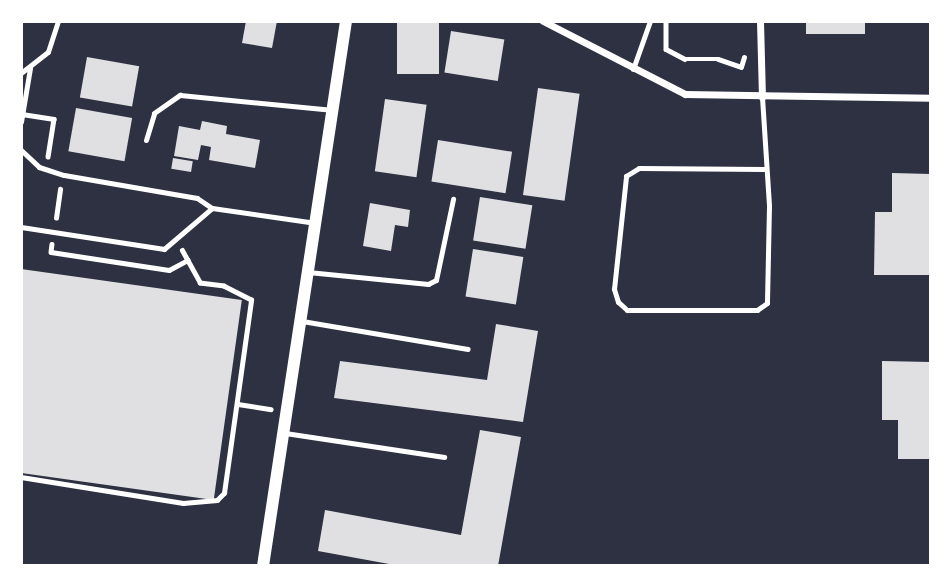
<!DOCTYPE html>
<html>
<head>
<meta charset="utf-8">
<style>
  body { margin:0 }
  #map { position:relative; width:952px; height:587px; overflow:hidden; background:#2d3142; font-family:Montserrat,sans-serif }
  div>[style] { position:absolute }
  .building>* { inset:0; background:#e0e0e3; transform-origin:0 0 }
  .path>* { height:4.5px; margin:-2.25px; padding:0 2.25px; transform-origin:2.25px; border-radius:2.25px; background:#fff }
  .service>* { height:5px; margin:-2.5px; padding:0 2.5px; transform-origin:2.5px; border-radius:2.5px; background:#fff }
  .minor>* { height:7px; margin:-3.5px; padding:0 3.5px; transform-origin:3.5px; border-radius:3.5px; background:#fff }
  .tertiary>* { height:12px; margin:-6px; padding:0 6px; transform-origin:6px; border-radius:6px; background:#fff }
  span { translate:-50% -50%; white-space:nowrap; text-align:center; line-height:1.15; -webkit-text-stroke:6px #fff; paint-order:stroke }
  .frame { position:absolute; inset:0; border:23px solid #fff; pointer-events:none }
</style>
</head>
<body>
<div id="map">
  <div class="building">
    <div style="clip-path:polygon(246px 21px,277px 21px,272px 48px,242px 43px)"></div>
    <div style="left:397px;top:21px;width:42px;height:53px"></div>
    <div style="left:806px;top:21px;width:59px;height:13px"></div>
    <div style="left:451px;top:31px;width:54px;height:42px;rotate:9deg"></div>
    <div style="left:87px;top:57px;width:53px;height:41px;rotate:10deg"></div>
    <div style="left:538px;top:88px;width:42px;height:108px;rotate:8deg"></div>
    <div style="left:385px;top:99px;width:42px;height:73px;rotate:8deg"></div>
    <div style="left:76px;top:108px;width:57px;height:44px;rotate:10deg"></div>
    <div style="clip-path:polygon(202px 121px,227px 126px,226px 134px,260px 140px,255px 168px,209px 160px,211px 147px,201px 145px,198px 160px,174px 156px,179px 126px,200px 130px)"></div>
    <div style="left:438px;top:140px;width:75px;height:42px;rotate:9deg"></div>
    <div style="left:173px;top:158px;width:20px;height:11px;rotate:9deg"></div>
    <div style="clip-path:polygon(892px 173px,931px 174px,931px 275px,874px 275px,875px 212px,892px 212px)"></div>
    <div style="left:480px;top:197px;width:53px;height:44px;rotate:9deg"></div>
    <div style="clip-path:polygon(370px 203px,410px 210px,408px 227px,395px 225px,391px 251px,363px 246px)"></div>
    <div style="left:473px;top:249px;width:51px;height:48px;rotate:9deg"></div>
    <div style="left:21px;top:269px;width:223px;height:202px;rotate:8deg"></div>
    <div style="clip-path:polygon(496px 324px,538px 331px,523px 422px,334px 398px,340px 361px,487px 380px)"></div>
    <div style="clip-path:polygon(882px 361px,931px 362px,931px 459px,898px 459px,898px 420px,882px 420px)"></div>
    <div style="clip-path:polygon(480px 430px,521px 437px,498px 566px,400px 566px,318px 551px,325px 510px,461px 535px)"></div>
  </div>
  <div class="path">
    <div style="left:666px;top:21px;width:28px;rotate:90deg"></div>
    <div style="left:666px;top:49px;width:21px;rotate:28deg"></div>
    <div style="left:685px;top:59px;width:33px"></div>
    <div style="left:718px;top:59px;width:24px;rotate:19deg"></div>
    <div style="left:741px;top:67px;width:10px;rotate:-73deg"></div>
    <div style="left:21px;top:73px;width:34px;rotate:-38deg"></div>
    <div style="left:48px;top:52px;width:33px;rotate:-72deg"></div>
    <div style="left:22px;top:114px;width:32px;rotate:9deg"></div>
    <div style="left:54px;top:119px;width:38px;rotate:99deg"></div>
    <div style="left:21px;top:122px;width:55px;rotate:-80.5deg"></div>
    <div style="left:56px;top:218px;width:29px;rotate:-82deg"></div>
    <div style="left:52px;top:244px;width:8px;rotate:97deg"></div>
    <div style="left:51px;top:252px;width:119px;rotate:8.7deg"></div>
    <div style="left:169px;top:270px;width:21px;rotate:-28deg"></div>
    <div style="left:238px;top:404px;width:33px;rotate:9deg"></div>
    <div style="left:21px;top:477px;width:164px;rotate:9.1deg"></div>
    <div style="left:183px;top:503px;width:34px;rotate:-5deg"></div>
    <div style="left:217px;top:500px;width:10px;rotate:-45deg"></div>
    <div style="left:224px;top:493px;width:195px;rotate:-82deg"></div>
    <div style="left:251px;top:300px;width:30px;rotate:-153deg"></div>
    <div style="left:224px;top:286px;width:24px;rotate:-173deg"></div>
    <div style="left:200px;top:283px;width:37px;rotate:-119deg"></div>
  </div>
  <div class="service">
    <div style="left:633px;top:69px;width:51px;rotate:-70.5deg"></div>
    <div style="left:762px;top:97px;width:109px;rotate:86.3deg"></div>
    <div style="left:769px;top:206px;width:97px;rotate:91.2deg"></div>
    <div style="left:767px;top:303px;width:12px;rotate:145deg"></div>
    <div style="left:757px;top:310px;width:130px;rotate:180deg"></div>
    <div style="left:627px;top:310px;width:12px;rotate:-138deg"></div>
    <div style="left:618px;top:302px;width:14px;rotate:-107deg"></div>
    <div style="left:614px;top:289px;width:114px;rotate:-83.9deg"></div>
    <div style="left:626px;top:176px;width:15px;rotate:-32deg"></div>
    <div style="left:639px;top:168px;width:125px;rotate:0.5deg"></div>
    <div style="left:146px;top:140px;width:28px;rotate:-73deg"></div>
    <div style="left:154px;top:113px;width:32px;rotate:-35deg"></div>
    <div style="left:180px;top:95px;width:154px;rotate:5.6deg"></div>
    <div style="left:21px;top:150px;width:25px;rotate:43deg"></div>
    <div style="left:39px;top:167px;width:26px;rotate:18deg"></div>
    <div style="left:64px;top:175px;width:135px;rotate:9.8deg"></div>
    <div style="left:197px;top:198px;width:18px;rotate:34deg"></div>
    <div style="left:212px;top:208px;width:105px;rotate:8.2deg"></div>
    <div style="left:21px;top:227px;width:145px;rotate:8.7deg"></div>
    <div style="left:164px;top:249px;width:63px;rotate:-40.5deg"></div>
    <div style="left:308px;top:272px;width:121px;rotate:5.7deg"></div>
    <div style="left:428px;top:284px;width:9px;rotate:-27deg"></div>
    <div style="left:436px;top:280px;width:83px;rotate:-78.1deg"></div>
    <div style="left:302px;top:321px;width:168px;rotate:9.6deg"></div>
    <div style="left:285px;top:433px;width:161px;rotate:8.6deg"></div>
  </div>
  <div class="minor">
    <div style="left:543px;top:21px;width:160px;rotate:27.2deg"></div>
    <div style="left:685px;top:94px;width:246px;rotate:0.9deg"></div>
    <div style="left:760px;top:21px;width:76px;rotate:88.5deg"></div>
  </div>
  <div class="tertiary">
    <div style="left:263px;top:566px;width:551px;rotate:-81.34deg"></div>
  </div>
  <div class="frame"></div>
</div>
</body>
</html>
